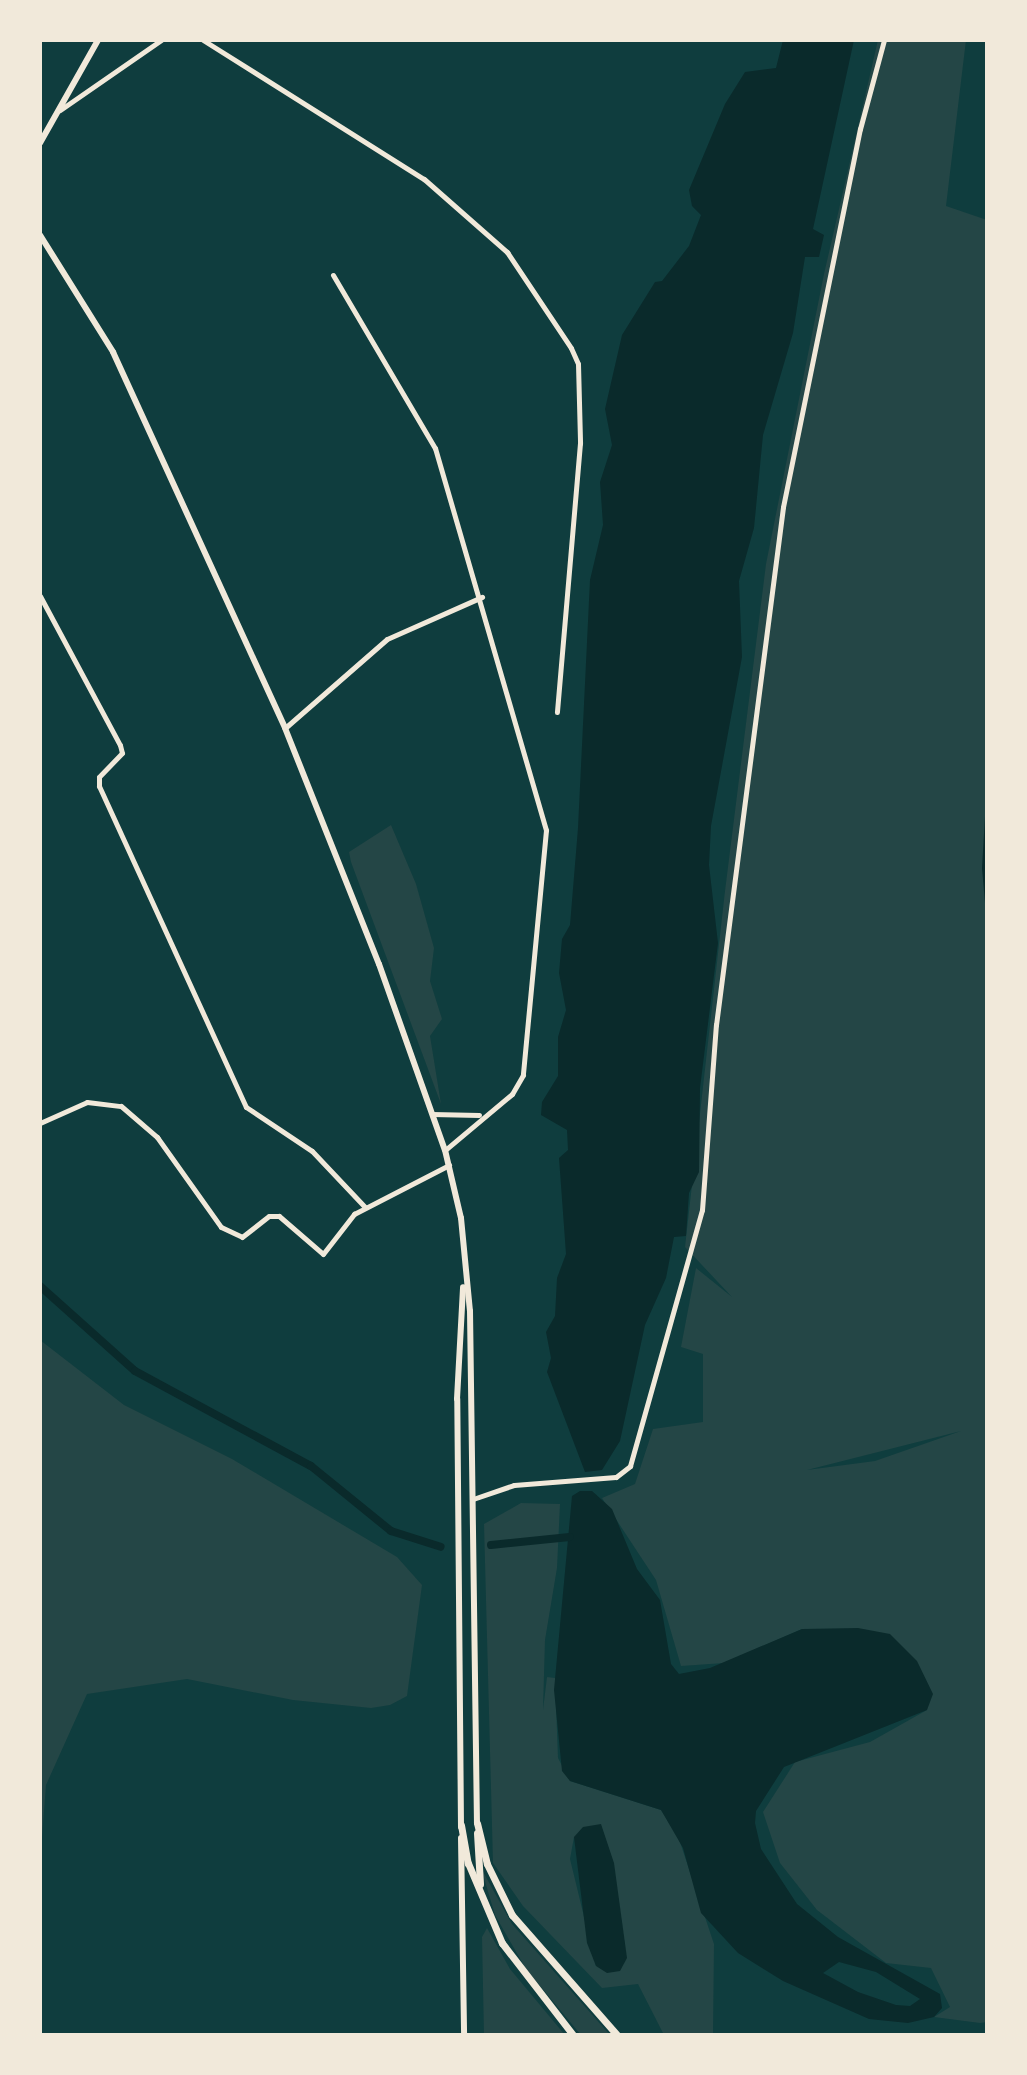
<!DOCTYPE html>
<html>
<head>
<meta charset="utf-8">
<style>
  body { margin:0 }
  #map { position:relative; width:1027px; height:2075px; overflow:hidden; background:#0f3d3e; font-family:Arial,sans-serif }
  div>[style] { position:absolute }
  .green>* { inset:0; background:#244646 }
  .water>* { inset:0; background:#0a2a2b }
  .canal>* { height:8px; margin:-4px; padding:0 4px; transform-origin:4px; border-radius:4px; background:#0a2a2b }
  .minor>* { height:5px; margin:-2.5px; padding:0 2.5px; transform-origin:2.5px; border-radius:2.5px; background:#f1e9da }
  .tertiary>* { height:6px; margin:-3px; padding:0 3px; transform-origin:3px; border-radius:3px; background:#f1e9da }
  .primary>* { height:7px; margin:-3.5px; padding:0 3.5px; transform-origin:3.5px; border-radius:3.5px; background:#f1e9da }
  span { translate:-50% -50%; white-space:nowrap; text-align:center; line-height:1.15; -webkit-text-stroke:7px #f1e9da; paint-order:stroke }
  .frame { position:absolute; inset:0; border:42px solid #f1e9da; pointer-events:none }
</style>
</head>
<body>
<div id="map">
  <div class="green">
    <div style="clip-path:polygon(evenodd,878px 40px,966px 40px,946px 206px,987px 220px,987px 2022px,980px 2023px,934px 2017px,950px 2007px,931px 1968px,886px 1963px,817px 1910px,780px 1863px,763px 1812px,795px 1762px,870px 1742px,927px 1710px,802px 1629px,724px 1663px,681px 1666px,656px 1580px,602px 1498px,635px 1484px,653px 1429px,703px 1422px,703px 1354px,681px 1347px,696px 1268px,732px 1297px,685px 1247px,725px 891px,766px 564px,824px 274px,878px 40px,961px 1431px,875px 1461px,807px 1470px,961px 1431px)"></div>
    <div style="clip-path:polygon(391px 825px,416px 884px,434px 948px,430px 981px,442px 1019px,430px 1036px,441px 1104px,351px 862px,349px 852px)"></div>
    <div style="clip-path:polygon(40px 1340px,124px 1405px,232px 1459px,397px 1557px,422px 1585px,407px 1696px,390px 1705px,371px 1708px,293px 1700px,187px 1679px,87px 1694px,46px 1785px,40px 1864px)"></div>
    <div style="clip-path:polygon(evenodd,521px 1503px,560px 1504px,557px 1568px,545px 1640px,543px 1710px,547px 1677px,555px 1678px,558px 1758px,570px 1781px,661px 1810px,678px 1836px,714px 1944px,713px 2035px,664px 2035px,638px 1984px,602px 1988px,523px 1906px,493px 1863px,484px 1524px,521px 1503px,574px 1837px,617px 1905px,625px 1945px,596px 1966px,570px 1859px,574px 1837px)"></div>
    <div style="clip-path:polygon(481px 1868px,512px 1924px,610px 2035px,581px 2035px,526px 1969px,495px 1915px)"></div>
    <div style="clip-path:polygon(487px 1928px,510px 1969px,565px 2035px,484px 2035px,482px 1937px)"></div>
  </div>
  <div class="water">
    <div style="clip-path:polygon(783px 40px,854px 40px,813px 229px,824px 235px,819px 257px,805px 257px,793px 333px,763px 435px,754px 528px,739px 581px,742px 657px,711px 826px,709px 865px,718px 943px,700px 1088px,699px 1172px,689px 1193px,686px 1236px,674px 1237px,666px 1278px,645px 1325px,620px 1441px,602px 1470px,585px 1472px,547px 1372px,551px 1358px,546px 1332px,555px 1316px,557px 1278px,566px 1254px,559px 1158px,568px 1150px,567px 1130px,541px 1115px,542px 1102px,558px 1076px,558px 1037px,566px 1010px,559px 973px,562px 939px,570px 925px,578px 828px,590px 580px,603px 525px,600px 482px,612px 445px,605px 409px,622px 335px,655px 282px,662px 281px,689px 246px,701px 215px,692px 206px,689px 190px,725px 104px,745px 72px,776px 68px)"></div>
    <div style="clip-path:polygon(987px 783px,987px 926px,982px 868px)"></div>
    <div style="clip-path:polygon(evenodd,580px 1491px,592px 1491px,612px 1509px,637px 1569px,660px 1600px,671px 1664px,679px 1674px,710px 1668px,802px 1629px,858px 1628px,890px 1634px,917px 1661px,933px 1694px,927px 1710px,784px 1767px,756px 1811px,755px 1823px,761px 1849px,797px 1904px,838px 1937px,940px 1994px,942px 2008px,934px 2017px,908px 2023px,869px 2019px,783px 1981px,738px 1953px,701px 1913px,683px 1848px,661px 1810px,570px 1781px,562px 1771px,554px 1690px,572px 1496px,580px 1491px,839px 1962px,876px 1972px,920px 1999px,910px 2006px,896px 2005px,858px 1992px,823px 1973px,839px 1962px)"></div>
    <div style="clip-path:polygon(601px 1824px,614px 1863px,627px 1958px,620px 1971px,607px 1973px,596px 1966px,587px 1943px,574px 1837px,583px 1827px)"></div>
  </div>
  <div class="canal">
    <div style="left:40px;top:1286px;width:127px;rotate:41.8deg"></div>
    <div style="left:135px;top:1371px;width:200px;rotate:28.4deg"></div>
    <div style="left:311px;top:1466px;width:103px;rotate:39.1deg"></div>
    <div style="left:391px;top:1531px;width:52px;rotate:17.7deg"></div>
    <div style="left:491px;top:1545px;width:79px;rotate:-5.8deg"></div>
  </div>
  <div class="minor">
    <div style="left:203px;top:40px;width:261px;rotate:32.2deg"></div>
    <div style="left:424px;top:179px;width:111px;rotate:41.3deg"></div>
    <div style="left:507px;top:252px;width:115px;rotate:56.3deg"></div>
    <div style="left:571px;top:348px;width:17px;rotate:66deg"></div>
    <div style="left:578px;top:364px;width:79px;rotate:88.5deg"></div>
    <div style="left:580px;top:443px;width:270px;rotate:94.9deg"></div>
    <div style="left:60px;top:110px;width:123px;rotate:-34.7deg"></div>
    <div style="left:333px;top:275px;width:201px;rotate:59.5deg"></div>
    <div style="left:435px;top:448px;width:398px;rotate:73.8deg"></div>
    <div style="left:546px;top:830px;width:246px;rotate:95.4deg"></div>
    <div style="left:523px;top:1075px;width:22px;rotate:120deg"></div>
    <div style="left:512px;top:1094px;width:87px;rotate:140.1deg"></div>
    <div style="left:40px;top:596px;width:169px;rotate:61.8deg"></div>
    <div style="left:120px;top:745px;width:8px;rotate:76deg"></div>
    <div style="left:122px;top:753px;width:33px;rotate:134deg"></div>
    <div style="left:99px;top:777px;width:9px;rotate:90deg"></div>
    <div style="left:99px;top:786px;width:353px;rotate:65.4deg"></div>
    <div style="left:246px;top:1107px;width:79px;rotate:33.7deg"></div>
    <div style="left:312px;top:1151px;width:77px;rotate:46.6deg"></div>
    <div style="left:285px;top:728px;width:135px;rotate:-41.1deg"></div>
    <div style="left:387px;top:639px;width:104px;rotate:-23.9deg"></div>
    <div style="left:432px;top:1114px;width:47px;rotate:1.2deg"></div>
    <div style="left:40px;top:1123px;width:51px;rotate:-24.1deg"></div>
    <div style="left:87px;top:1102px;width:34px;rotate:7deg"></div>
    <div style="left:121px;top:1106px;width:48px;rotate:40.7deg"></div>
    <div style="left:157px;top:1137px;width:110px;rotate:54.6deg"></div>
    <div style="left:221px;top:1227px;width:23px;rotate:25deg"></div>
    <div style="left:242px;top:1237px;width:34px;rotate:-38deg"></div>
    <div style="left:269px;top:1216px;width:10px"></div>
    <div style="left:279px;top:1216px;width:58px;rotate:40.8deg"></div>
    <div style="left:323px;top:1254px;width:51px;rotate:-52.2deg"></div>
    <div style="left:354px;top:1214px;width:107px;rotate:-27.3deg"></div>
    <div style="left:473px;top:1499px;width:43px;rotate:-18.9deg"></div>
    <div style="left:514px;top:1485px;width:102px;rotate:-4.5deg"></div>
    <div style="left:616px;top:1477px;width:18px;rotate:-38deg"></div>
    <div style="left:630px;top:1466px;width:266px;rotate:-74.3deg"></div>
    <div style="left:702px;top:1210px;width:186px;rotate:-85.7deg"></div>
    <div style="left:716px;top:1025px;width:522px;rotate:-82.63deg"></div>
    <div style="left:783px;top:507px;width:386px;rotate:-78.5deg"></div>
    <div style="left:860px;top:129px;width:92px;rotate:-74.9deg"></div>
  </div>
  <div class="tertiary">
    <div style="left:40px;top:143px;width:118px;rotate:-60.6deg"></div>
    <div style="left:40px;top:235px;width:138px;rotate:58deg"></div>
    <div style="left:113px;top:352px;width:413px;rotate:65.4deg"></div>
    <div style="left:285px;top:728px;width:254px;rotate:68.3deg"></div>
    <div style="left:379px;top:964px;width:197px;rotate:70.5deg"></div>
    <div style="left:445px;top:1150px;width:70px;rotate:76.8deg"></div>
    <div style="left:461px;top:1218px;width:93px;rotate:84.5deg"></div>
    <div style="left:470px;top:1311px;width:512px;rotate:89.22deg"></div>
    <div style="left:461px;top:1827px;width:428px;rotate:-90.5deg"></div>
    <div style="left:457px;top:1399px;width:112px;rotate:-86.9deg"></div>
    <div style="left:461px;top:1838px;width:197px;rotate:89.1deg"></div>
  </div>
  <div class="primary">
    <div style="left:477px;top:1823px;width:42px;rotate:76.3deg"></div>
    <div style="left:487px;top:1864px;width:57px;rotate:63.9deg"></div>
    <div style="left:512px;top:1915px;width:159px;rotate:48.8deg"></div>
    <div style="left:461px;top:1825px;width:39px;rotate:80deg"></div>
    <div style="left:468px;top:1863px;width:87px;rotate:67deg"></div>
    <div style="left:502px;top:1943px;width:116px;rotate:52.3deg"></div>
    <div style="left:477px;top:1833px;width:51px;rotate:86.6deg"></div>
  </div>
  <div class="frame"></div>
</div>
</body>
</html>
